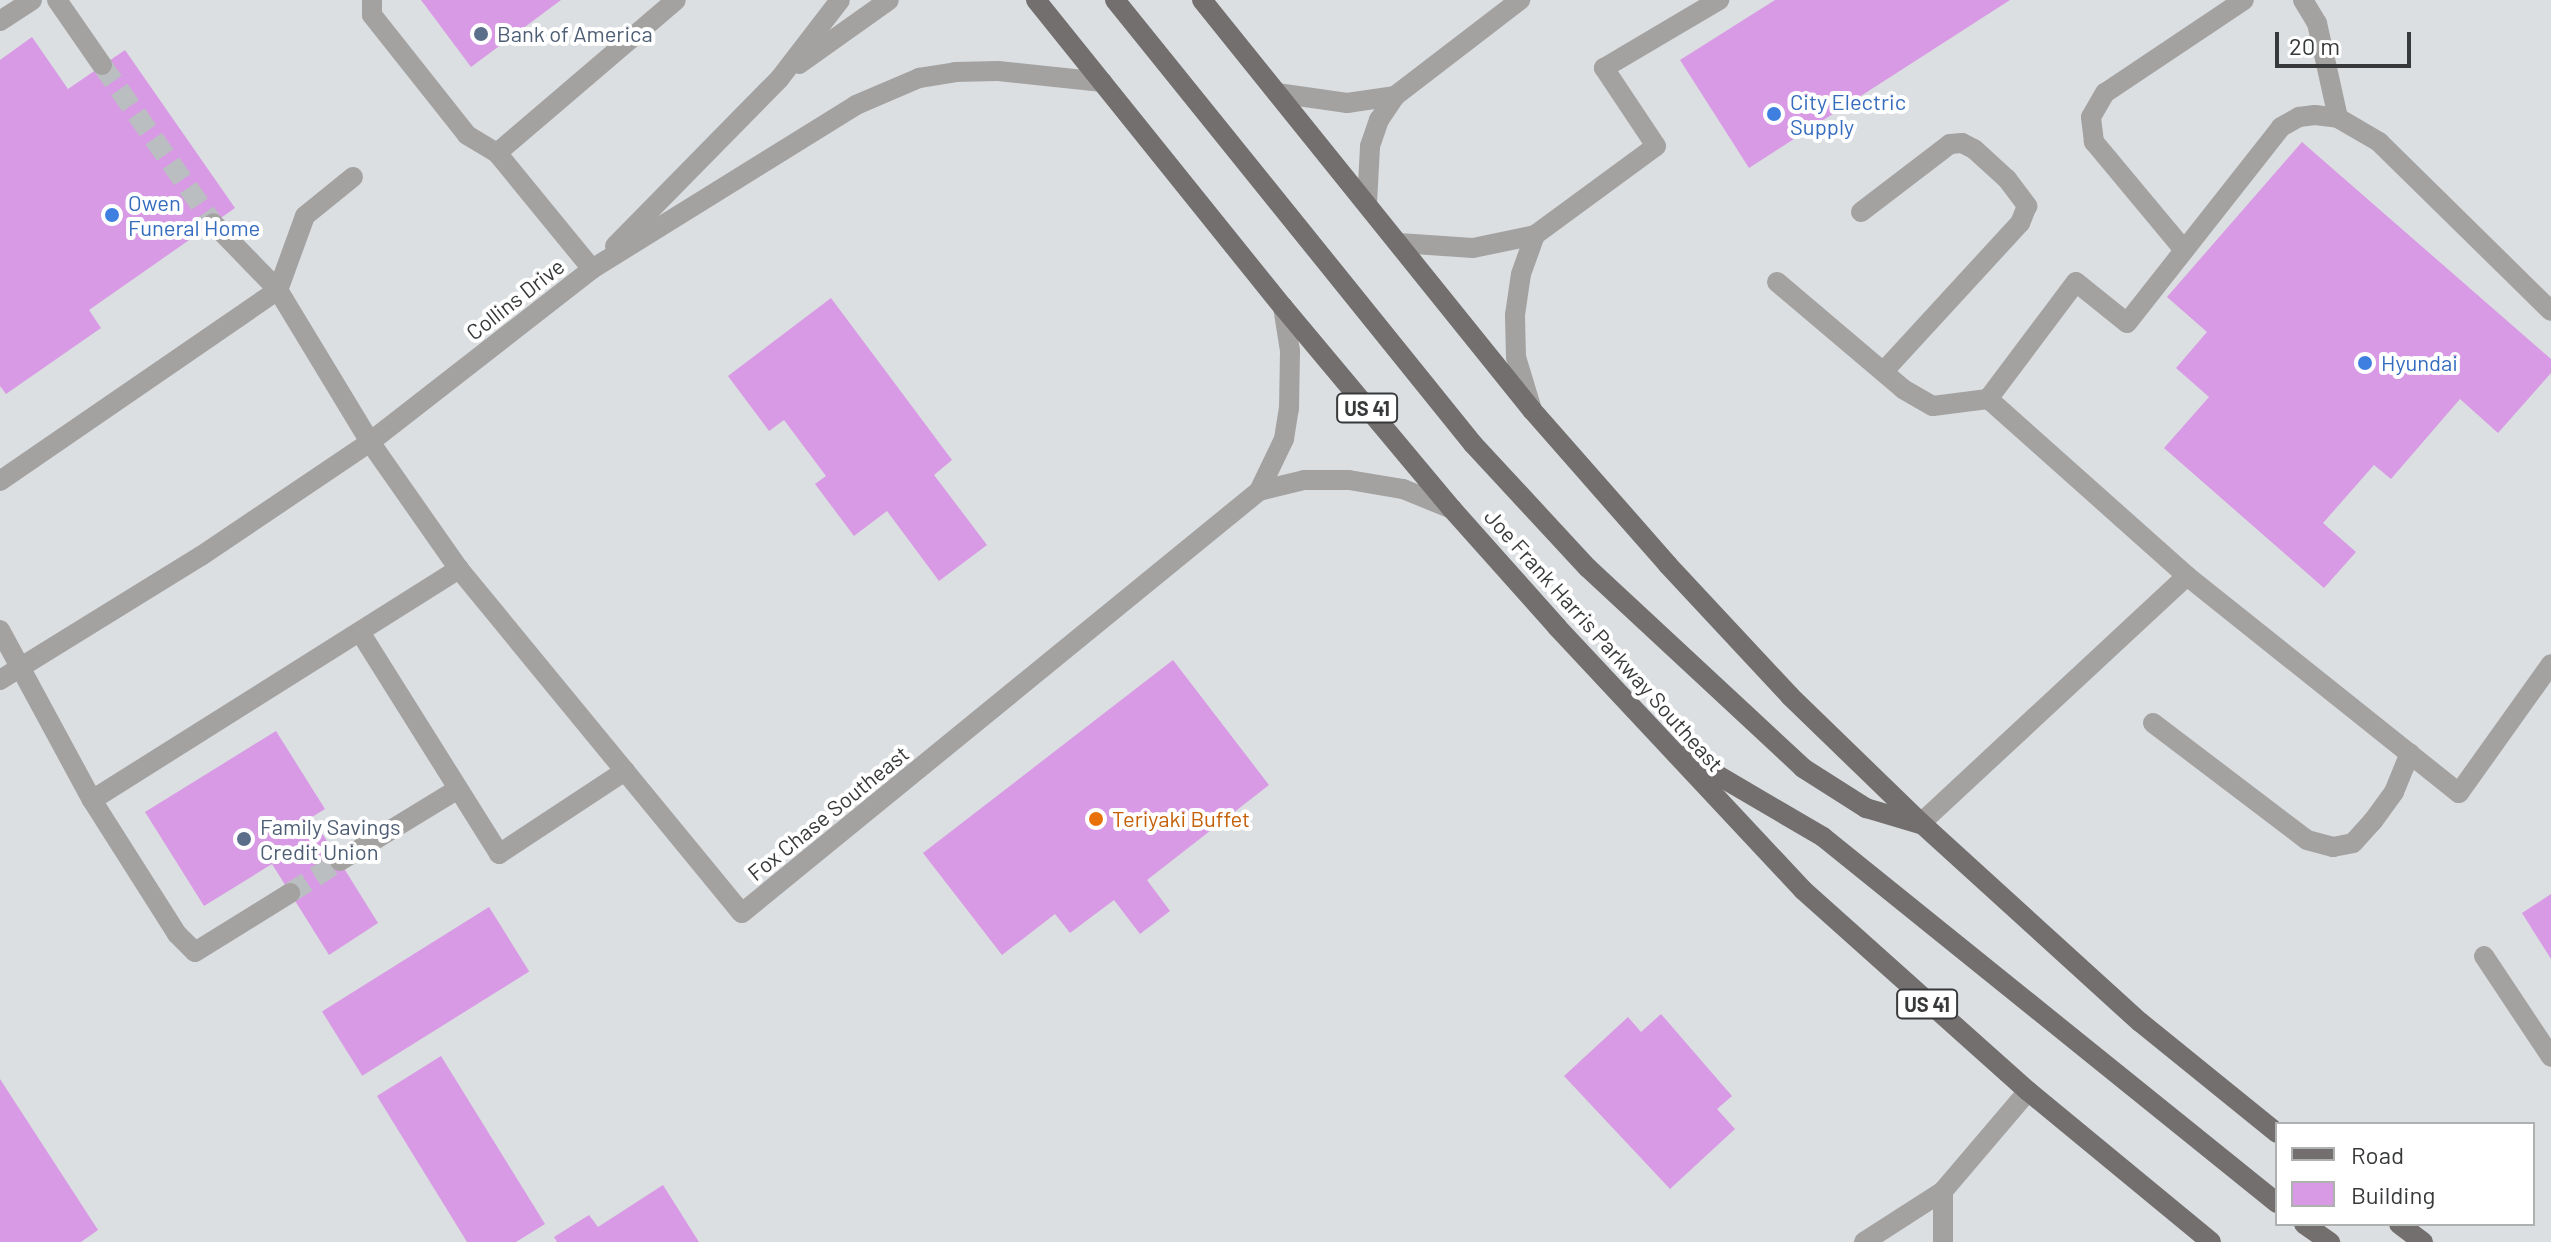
<!DOCTYPE html>
<html>
<head>
<meta charset="utf-8">
<style>
  body { margin:0 }
  #map { position:relative; width:2551px; height:1242px; overflow:hidden; background:#dbdfe2; font-family:Barlow,sans-serif }
  div>[style] { position:absolute }
  .building>* { inset:0; background:#d89ae4; transform-origin:0 0 }
  .minor-tunnel>* { height:20px; margin-top:-10px; transform-origin:0; background:repeating-linear-gradient(90deg,#babec0 0 20px,transparent 0 30px) }
  .minor>* { height:20px; margin:-10px; padding:0 10px; transform-origin:10px; border-radius:10px; background:#a4a2a1 }
  .major>* { height:20px; margin:-10px; padding:0 10px; transform-origin:10px; border-radius:10px; background:#736f6f }
  .dots>* { width:22px; height:22px; translate:-50% -50%; box-sizing:border-box; border:4px solid #fff; border-radius:50% }
  span { translate:-50% -50%; white-space:nowrap; text-align:center; line-height:1.15; -webkit-text-stroke:8px #fff; paint-order:stroke }
  .shield-label span { padding:2px 6px; background:#fff; border:2px solid; border-radius:6px; -webkit-text-stroke-width:0 }
  .shield-label { font-size:20px; color:#37393a; font-weight:700 }
  .service-label { font-size:22px; color:#4e5e75 }
  .left { translate:0 -50%; text-align:left }
  .shop-label { font-size:22px; color:#366cbe }
  .street-label { font-size:22px; color:#37393a }
  .food-label { font-size:22px; color:#c56008 }
  .legend { position:absolute; left:2275px; top:1122px; width:260px; height:104px; box-sizing:border-box; background:#fff; border:2px solid #afb0b0; margin:0; padding:10px 14px; list-style:none; font-size:24px; color:#37393a }
  .legend li { display:flex; align-items:center; gap:16px; height:40px }
  .legend b { width:40px; border:2px solid #afb0b0 }
  .scale { position:absolute; left:2275px; top:32px; width:136px; height:36px; box-sizing:border-box; border:4px solid #37393a; border-top:0; padding-left:10px; font-size:24px; line-height:28px; white-space:nowrap; color:#37393a; -webkit-text-stroke:6px #fff; paint-order:stroke }
</style>
</head>
<body>
<div id="map">
  <div class="building">
    <div style="clip-path:polygon(421px 0,561px 0,471px 67px)"></div>
    <div style="clip-path:polygon(1775px 0,2010px 0,1749px 168px,1680px 60px)"></div>
    <div style="clip-path:polygon(32px 37px,68px 89px,125px 50px,235px 208px,89px 310px,101px 328px,6px 394px,0 386px,0 60px)"></div>
    <div style="clip-path:polygon(2302px 142px,2551px 359px,2551px 373px,2498px 433px,2460px 399px,2391px 479px,2374px 465px,2323px 523px,2356px 552px,2324px 588px,2164px 448px,2209px 397px,2176px 368px,2207px 332px,2167px 297px)"></div>
    <div style="clip-path:polygon(831px 298px,952px 460px,934px 475px,987px 545px,939px 581px,887px 511px,854px 536px,815px 484px,826px 476px,784px 420px,769px 431px,728px 376px)"></div>
    <div style="clip-path:polygon(1173px 660px,1269px 785px,1147px 880px,1170px 911px,1140px 934px,1114px 900px,1070px 933px,1055px 914px,1002px 955px,923px 853px)"></div>
    <div style="clip-path:polygon(276px 731px,325px 809px,312px 817px,378px 923px,329px 955px,272px 864px,204px 906px,145px 812px)"></div>
    <div style="clip-path:polygon(2551px 894px,2551px 959px,2522px 913px)"></div>
    <div style="left:489px;top:907px;width:76px;height:197px;rotate:58deg"></div>
    <div style="clip-path:polygon(1661px 1014px,1732px 1096px,1717px 1109px,1735px 1129px,1670px 1189px,1564px 1076px,1628px 1017px,1641px 1032px)"></div>
    <div style="clip-path:polygon(441px 1056px,545px 1224px,516px 1242px,467px 1242px,377px 1096px)"></div>
    <div style="clip-path:polygon(0 1079px,98px 1230px,81px 1242px,0 1242px)"></div>
    <div style="clip-path:polygon(663px 1185px,699px 1242px,557px 1242px,554px 1237px,589px 1215px,598px 1227px)"></div>
  </div>
  <div class="minor-tunnel">
    <div style="left:102px;top:65px;width:193px;rotate:54.9deg"></div>
    <div style="left:290px;top:893px;width:59px;rotate:-32.6deg"></div>
  </div>
  <div class="minor">
    <div style="left:57px;top:0;width:79px;rotate:55.3deg"></div>
    <div style="left:372px;top:0;width:15px;rotate:90deg"></div>
    <div style="left:372px;top:15px;width:153px;rotate:51.6deg"></div>
    <div style="left:467px;top:135px;width:35px;rotate:31deg"></div>
    <div style="left:2303px;top:0;width:27px;rotate:59deg"></div>
    <div style="left:2317px;top:23px;width:97px;rotate:77.5deg"></div>
    <div style="left:0;top:21px;width:38px;rotate:-33deg"></div>
    <div style="left:799px;top:64px;width:110px;rotate:-35.4deg"></div>
    <div style="left:1277px;top:93px;width:71px;rotate:8.1deg"></div>
    <div style="left:1347px;top:103px;width:49px;rotate:-8.3deg"></div>
    <div style="left:353px;top:177px;width:62px;rotate:140.9deg"></div>
    <div style="left:305px;top:216px;width:79px;rotate:110deg"></div>
    <div style="left:278px;top:290px;width:178px;rotate:58.8deg"></div>
    <div style="left:370px;top:442px;width:155px;rotate:55deg"></div>
    <div style="left:459px;top:569px;width:445px;rotate:50.6deg"></div>
    <div style="left:742px;top:913px;width:667px;rotate:-39.22deg"></div>
    <div style="left:1259px;top:491px;width:58px;rotate:-64.3deg"></div>
    <div style="left:1284px;top:439px;width:30px;rotate:-81deg"></div>
    <div style="left:1289px;top:409px;width:58px;rotate:-89deg"></div>
    <div style="left:1290px;top:351px;width:45px;rotate:-99deg"></div>
    <div style="left:1367px;top:204px;width:58px;rotate:-87deg"></div>
    <div style="left:1370px;top:146px;width:28px;rotate:-71deg"></div>
    <div style="left:1379px;top:120px;width:29px;rotate:-56deg"></div>
    <div style="left:1395px;top:96px;width:158px;rotate:-37.5deg"></div>
    <div style="left:1861px;top:212px;width:112px;rotate:-37.4deg"></div>
    <div style="left:1950px;top:144px;width:12px;rotate:-5deg"></div>
    <div style="left:1962px;top:143px;width:13px;rotate:27deg"></div>
    <div style="left:1974px;top:149px;width:45px;rotate:42.3deg"></div>
    <div style="left:2007px;top:179px;width:34px;rotate:53deg"></div>
    <div style="left:2027px;top:206px;width:18px;rotate:112deg"></div>
    <div style="left:2020px;top:223px;width:202px;rotate:132.6deg"></div>
    <div style="left:1399px;top:243px;width:74px;rotate:3.9deg"></div>
    <div style="left:1473px;top:248px;width:63px;rotate:-11.8deg"></div>
    <div style="left:1535px;top:235px;width:150px;rotate:-36.3deg"></div>
    <div style="left:1656px;top:146px;width:94px;rotate:-123.7deg"></div>
    <div style="left:1604px;top:68px;width:134px;rotate:-30.6deg"></div>
    <div style="left:615px;top:246px;width:235px;rotate:-45.5deg"></div>
    <div style="left:780px;top:78px;width:98px;rotate:-52.4deg"></div>
    <div style="left:2184px;top:250px;width:141px;rotate:-129.8deg"></div>
    <div style="left:2094px;top:142px;width:25px;rotate:-97deg"></div>
    <div style="left:2091px;top:117px;width:28px;rotate:-60deg"></div>
    <div style="left:2105px;top:93px;width:167px;rotate:-33.8deg"></div>
    <div style="left:592px;top:269px;width:150px;rotate:-129.3deg"></div>
    <div style="left:497px;top:153px;width:235px;rotate:-40.5deg"></div>
    <div style="left:1777px;top:282px;width:165px;rotate:40.3deg"></div>
    <div style="left:1903px;top:389px;width:34px;rotate:30deg"></div>
    <div style="left:1933px;top:406px;width:55px;rotate:-7.3deg"></div>
    <div style="left:1532px;top:410px;width:55px;rotate:-106.8deg"></div>
    <div style="left:1516px;top:357px;width:42px;rotate:-91.4deg"></div>
    <div style="left:1515px;top:315px;width:41px;rotate:-81.7deg"></div>
    <div style="left:1521px;top:274px;width:41px;rotate:-70.3deg"></div>
    <div style="left:0;top:481px;width:337px;rotate:-34.5deg"></div>
    <div style="left:278px;top:290px;width:93px;rotate:-134.1deg"></div>
    <div style="left:1259px;top:491px;width:46px;rotate:-13.7deg"></div>
    <div style="left:1304px;top:480px;width:45px"></div>
    <div style="left:1349px;top:480px;width:55px;rotate:9.5deg"></div>
    <div style="left:1403px;top:489px;width:53px;rotate:22.2deg"></div>
    <div style="left:2187px;top:576px;width:266px;rotate:-138.3deg"></div>
    <div style="left:1988px;top:399px;width:146px;rotate:-53.1deg"></div>
    <div style="left:2076px;top:282px;width:65px;rotate:38.8deg"></div>
    <div style="left:2127px;top:323px;width:249px;rotate:-51.8deg"></div>
    <div style="left:2281px;top:127px;width:21px;rotate:-29deg"></div>
    <div style="left:2299px;top:117px;width:16px;rotate:-7deg"></div>
    <div style="left:2315px;top:115px;width:23px;rotate:7deg"></div>
    <div style="left:2338px;top:118px;width:48px;rotate:30.3deg"></div>
    <div style="left:2379px;top:142px;width:241px;rotate:44.5deg"></div>
    <div style="left:0;top:630px;width:193px;rotate:61.6deg"></div>
    <div style="left:92px;top:800px;width:434px;rotate:-32.2deg"></div>
    <div style="left:360px;top:632px;width:262px;rotate:57.9deg"></div>
    <div style="left:499px;top:854px;width:151px;rotate:-33.4deg"></div>
    <div style="left:0;top:680px;width:236px;rotate:-31.7deg"></div>
    <div style="left:201px;top:556px;width:204px;rotate:-34deg"></div>
    <div style="left:370px;top:442px;width:281px;rotate:-37.9deg"></div>
    <div style="left:592px;top:269px;width:311px;rotate:-31.8deg"></div>
    <div style="left:856px;top:105px;width:69px;rotate:-23.2deg"></div>
    <div style="left:919px;top:78px;width:36px;rotate:-9deg"></div>
    <div style="left:955px;top:72px;width:43px;rotate:-1.3deg"></div>
    <div style="left:998px;top:71px;width:105px;rotate:6deg"></div>
    <div style="left:2153px;top:723px;width:193px;rotate:37.2deg"></div>
    <div style="left:2307px;top:840px;width:27px;rotate:15deg"></div>
    <div style="left:2333px;top:847px;width:20px;rotate:-11deg"></div>
    <div style="left:2353px;top:843px;width:30px;rotate:-48deg"></div>
    <div style="left:2373px;top:821px;width:36px;rotate:-54deg"></div>
    <div style="left:2394px;top:792px;width:42px;rotate:-67.7deg"></div>
    <div style="left:92px;top:800px;width:159px;rotate:57.6deg"></div>
    <div style="left:177px;top:934px;width:25px;rotate:45deg"></div>
    <div style="left:195px;top:952px;width:112px;rotate:-31.8deg"></div>
    <div style="left:1921px;top:823px;width:363px;rotate:-42.9deg"></div>
    <div style="left:2187px;top:576px;width:348px;rotate:38.6deg"></div>
    <div style="left:2459px;top:793px;width:158px;rotate:-54.5deg"></div>
    <div style="left:340px;top:861px;width:138px;rotate:-31.4deg"></div>
    <div style="left:2484px;top:956px;width:121px;rotate:56.4deg"></div>
    <div style="left:1864px;top:1242px;width:94px;rotate:-32.8deg"></div>
    <div style="left:1943px;top:1242px;width:51px;rotate:-90deg"></div>
    <div style="left:1943px;top:1191px;width:131px;rotate:-49.6deg"></div>
  </div>
  <div class="major">
    <div style="left:1036px;top:0;width:394px;rotate:51.2deg"></div>
    <div style="left:1283px;top:307px;width:263px;rotate:50.1deg"></div>
    <div style="left:1452px;top:509px;width:158px;rotate:48.3deg"></div>
    <div style="left:1557px;top:627px;width:360px;rotate:46.9deg"></div>
    <div style="left:1803px;top:890px;width:302px;rotate:41.8deg"></div>
    <div style="left:2028px;top:1091px;width:237px;rotate:39.5deg"></div>
    <div style="left:1115px;top:0;width:570px;rotate:51.12deg"></div>
    <div style="left:1473px;top:444px;width:169px;rotate:47.2deg"></div>
    <div style="left:1588px;top:568px;width:294px;rotate:42.9deg"></div>
    <div style="left:1803px;top:768px;width:75px;rotate:32.4deg"></div>
    <div style="left:1866px;top:808px;width:56px;rotate:16.5deg"></div>
    <div style="left:1202px;top:0;width:526px;rotate:51.17deg"></div>
    <div style="left:1532px;top:410px;width:206px;rotate:48.7deg"></div>
    <div style="left:1668px;top:565px;width:179px;rotate:47deg"></div>
    <div style="left:1790px;top:696px;width:182px;rotate:44.1deg"></div>
    <div style="left:1921px;top:823px;width:296px;rotate:42.3deg"></div>
    <div style="left:2140px;top:1022px;width:176px;rotate:39deg"></div>
    <div style="left:1685px;top:756px;width:160px;rotate:30.4deg"></div>
    <div style="left:1823px;top:837px;width:583px;rotate:38.87deg"></div>
    <div style="left:2304px;top:1224px;width:32px;rotate:35deg"></div>
    <div style="left:2399px;top:1224px;width:30px;rotate:37deg"></div>
  </div>
  <div class="dots">
    <div style="left:481px;top:34px;background:#5c6f8a"></div>
    <div style="left:1774px;top:114px;background:#3f7fe0"></div>
    <div style="left:112px;top:215px;background:#3f7fe0"></div>
    <div style="left:2365px;top:363px;background:#3f7fe0"></div>
    <div style="left:1096px;top:819px;background:#e8710a"></div>
    <div style="left:244px;top:839px;background:#5c6f8a"></div>
  </div>
  <div class="shield-label">
    <span style="left:1367px;top:408px">US 41</span>
    <span style="left:1927px;top:1004px">US 41</span>
  </div>
  <div class="service-label">
    <span class="left" style="left:497px;top:34px">Bank of America</span>
    <span class="left" style="left:260px;top:839px">Family Savings<br>Credit Union</span>
  </div>
  <div class="shop-label">
    <span class="left" style="left:1790px;top:114px">City Electric<br>Supply</span>
    <span class="left" style="left:128px;top:215px">Owen<br>Funeral Home</span>
    <span class="left" style="left:2381px;top:363px">Hyundai</span>
  </div>
  <div class="street-label">
    <span style="left:515px;top:299px;rotate:-38deg">Collins Drive</span>
    <span style="left:1604px;top:640px;rotate:48deg">Joe Frank Harris Parkway Southeast</span>
    <span style="left:828px;top:813px;rotate:-39deg">Fox Chase Southeast</span>
  </div>
  <div class="food-label">
    <span class="left" style="left:1112px;top:819px">Teriyaki Buffet</span>
  </div>
  <ul class="legend">
  <li><b style="height:10px;background:#736f6f"></b>Road</li>
  <li><b style="height:22px;background:#d89ae4"></b>Building</li>
  </ul>
  <div class="scale">20 m</div>
</div>
</body>
</html>
